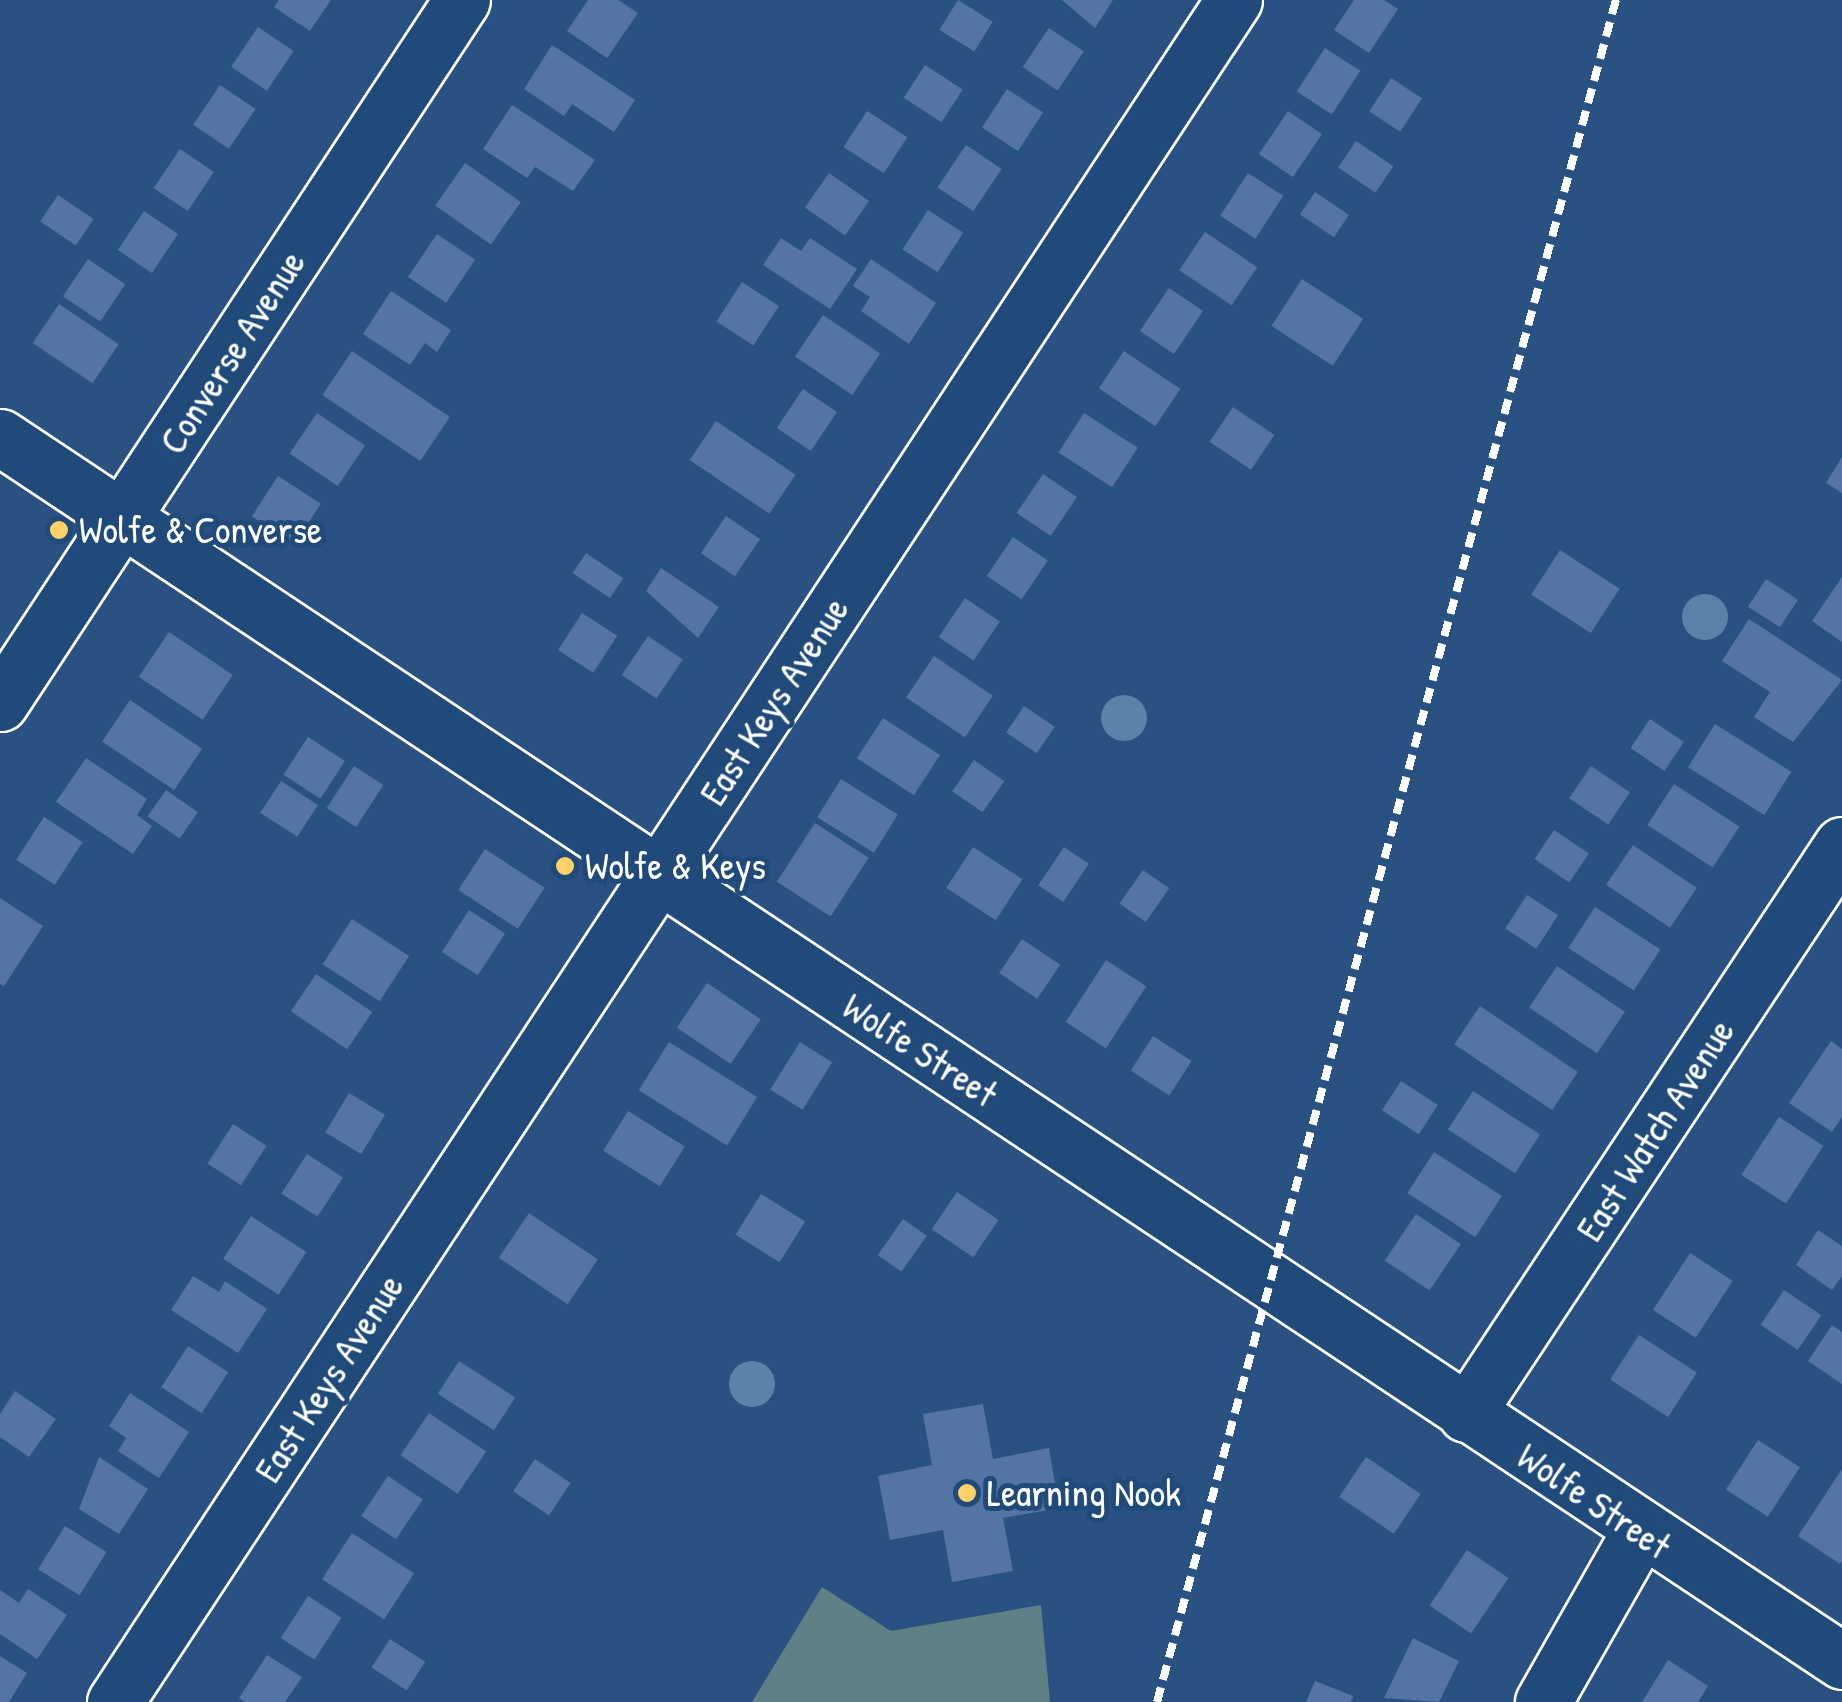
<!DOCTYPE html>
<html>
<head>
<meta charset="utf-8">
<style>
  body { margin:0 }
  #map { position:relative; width:1842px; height:1702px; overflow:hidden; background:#295282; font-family:"Patrick Hand",sans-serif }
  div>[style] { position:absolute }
  .green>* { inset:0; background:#5f8084 }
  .water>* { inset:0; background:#5a83aa }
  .round { border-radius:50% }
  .building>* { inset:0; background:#5474a3; transform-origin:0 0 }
  .roads { filter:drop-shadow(2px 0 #fff) drop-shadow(-2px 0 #fff) drop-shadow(0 2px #fff) drop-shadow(0 -2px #fff) }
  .minor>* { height:55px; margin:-27.5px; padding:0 27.5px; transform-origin:27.5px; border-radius:27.5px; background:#1f4a7a }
  .rail>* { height:8px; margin-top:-4px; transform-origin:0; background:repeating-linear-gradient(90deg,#fff 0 15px,transparent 0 23px) }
  .dots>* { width:28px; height:28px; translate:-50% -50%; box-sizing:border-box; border:5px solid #1f4a7a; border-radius:50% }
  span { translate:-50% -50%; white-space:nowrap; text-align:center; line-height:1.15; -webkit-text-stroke:10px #1f4a7a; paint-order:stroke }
  .street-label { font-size:38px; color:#fff }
  .poi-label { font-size:38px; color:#fff }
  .left { translate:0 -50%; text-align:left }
</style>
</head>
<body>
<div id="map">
  <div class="green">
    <div style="clip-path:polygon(822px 1587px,891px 1631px,1041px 1605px,1050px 1702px,752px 1702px)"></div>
  </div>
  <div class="water">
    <div class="round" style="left:1682px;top:594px;width:46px;height:46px"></div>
    <div class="round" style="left:1101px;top:695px;width:46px;height:46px"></div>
    <div class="round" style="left:729px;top:1361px;width:46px;height:46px"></div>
  </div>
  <div class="building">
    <div style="clip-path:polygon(279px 0,331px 0,310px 31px,274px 7px)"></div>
    <div style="clip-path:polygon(588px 0,618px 0,638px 13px,607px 58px,567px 31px)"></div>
    <div style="left:958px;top:0;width:41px;height:35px;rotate:32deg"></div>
    <div style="clip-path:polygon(1062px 0,1113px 0,1095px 28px)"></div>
    <div style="clip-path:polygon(1354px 0,1384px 0,1398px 9px,1369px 53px,1334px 30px)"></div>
    <div style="left:258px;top:27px;width:43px;height:48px;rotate:34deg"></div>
    <div style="left:1049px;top:28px;width:42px;height:47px;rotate:34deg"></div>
    <div style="clip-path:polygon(552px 45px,635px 100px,614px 132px,572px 104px,564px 116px,524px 89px)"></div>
    <div style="left:1325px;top:48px;width:42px;height:52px;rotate:33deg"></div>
    <div style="left:925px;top:65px;width:45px;height:39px;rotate:33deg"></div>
    <div style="left:1391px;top:78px;width:37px;height:40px;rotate:33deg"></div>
    <div style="left:220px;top:85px;width:43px;height:48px;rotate:34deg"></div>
    <div style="left:1007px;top:89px;width:43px;height:46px;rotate:33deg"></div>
    <div style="clip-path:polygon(512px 105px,595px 160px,573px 191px,535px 167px,527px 178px,483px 149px)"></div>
    <div style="left:867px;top:111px;width:48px;height:43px;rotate:33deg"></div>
    <div style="left:1288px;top:111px;width:41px;height:52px;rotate:34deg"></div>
    <div style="left:1356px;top:141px;width:45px;height:32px;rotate:34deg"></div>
    <div style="left:966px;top:145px;width:43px;height:51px;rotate:34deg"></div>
    <div style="left:180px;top:149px;width:41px;height:47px;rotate:34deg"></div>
    <div style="left:465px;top:163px;width:68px;height:52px;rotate:35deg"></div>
    <div style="left:829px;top:173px;width:49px;height:42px;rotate:35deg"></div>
    <div style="left:1248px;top:173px;width:42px;height:51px;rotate:33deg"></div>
    <div style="left:1315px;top:192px;width:41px;height:27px;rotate:34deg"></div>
    <div style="left:58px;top:195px;width:43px;height:32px;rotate:34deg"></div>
    <div style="left:928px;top:210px;width:42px;height:47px;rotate:33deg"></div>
    <div style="left:144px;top:211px;width:41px;height:47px;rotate:34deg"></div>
    <div style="left:1205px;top:232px;width:63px;height:46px;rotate:34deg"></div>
    <div style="left:437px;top:234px;width:46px;height:52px;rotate:34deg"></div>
    <div style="clip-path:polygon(781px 238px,801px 251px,810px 238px,857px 269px,830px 309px,763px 265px)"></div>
    <div style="left:88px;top:259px;width:45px;height:45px;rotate:34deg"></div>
    <div style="clip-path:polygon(871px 259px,936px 303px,909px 344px,861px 311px,870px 297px,853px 286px)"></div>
    <div style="left:1302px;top:279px;width:73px;height:56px;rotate:33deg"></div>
    <div style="left:742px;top:282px;width:44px;height:47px;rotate:33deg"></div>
    <div style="left:1169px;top:288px;width:41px;height:52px;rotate:34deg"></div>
    <div style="clip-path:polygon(391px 291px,451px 330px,437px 352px,425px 343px,410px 365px,363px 334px)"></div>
    <div style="left:59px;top:304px;width:72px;height:47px;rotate:34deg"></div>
    <div style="left:823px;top:315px;width:69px;height:50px;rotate:34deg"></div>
    <div style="left:352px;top:351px;width:118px;height:53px;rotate:34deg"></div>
    <div style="left:1124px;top:351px;width:68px;height:45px;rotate:34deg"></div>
    <div style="left:803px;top:389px;width:41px;height:47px;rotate:34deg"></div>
    <div style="left:1233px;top:407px;width:50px;height:42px;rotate:34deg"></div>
    <div style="left:317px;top:413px;width:58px;height:49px;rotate:34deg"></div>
    <div style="left:1084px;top:413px;width:64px;height:47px;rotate:33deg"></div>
    <div style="left:716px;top:421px;width:96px;height:47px;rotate:34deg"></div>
    <div style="clip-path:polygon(1842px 457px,1842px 493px,1826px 483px)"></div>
    <div style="left:1043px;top:474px;width:41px;height:47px;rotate:34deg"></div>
    <div style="left:278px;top:476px;width:51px;height:48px;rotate:33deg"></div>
    <div style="left:726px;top:516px;width:41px;height:45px;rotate:34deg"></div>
    <div style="left:1013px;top:537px;width:42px;height:47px;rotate:34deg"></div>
    <div style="left:1560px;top:550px;width:71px;height:53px;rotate:33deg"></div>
    <div style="left:586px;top:553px;width:45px;height:24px;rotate:34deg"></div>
    <div style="clip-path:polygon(661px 568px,719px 607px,698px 638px,646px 591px)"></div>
    <div style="clip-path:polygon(1842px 577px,1842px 642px,1812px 621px)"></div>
    <div style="left:1766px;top:579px;width:38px;height:33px;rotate:33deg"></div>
    <div style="left:965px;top:598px;width:42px;height:47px;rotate:34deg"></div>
    <div style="left:582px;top:613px;width:42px;height:44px;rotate:33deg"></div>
    <div style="clip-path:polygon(1749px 619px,1842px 680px,1793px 742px,1754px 717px,1770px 692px,1722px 661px)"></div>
    <div style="left:169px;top:632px;width:77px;height:54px;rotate:34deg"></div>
    <div style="left:648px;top:636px;width:42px;height:47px;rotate:34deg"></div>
    <div style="left:934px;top:656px;width:71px;height:50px;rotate:34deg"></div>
    <div style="left:130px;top:700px;width:87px;height:50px;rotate:34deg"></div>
    <div style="left:1024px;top:706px;width:37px;height:32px;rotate:34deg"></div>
    <div style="left:883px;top:718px;width:68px;height:48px;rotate:33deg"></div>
    <div style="left:1650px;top:719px;width:41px;height:35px;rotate:34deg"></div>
    <div style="left:1715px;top:724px;width:90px;height:51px;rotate:32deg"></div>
    <div style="left:308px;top:737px;width:44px;height:45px;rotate:33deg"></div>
    <div style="clip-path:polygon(86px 758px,147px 799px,137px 815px,152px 826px,133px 854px,56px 802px)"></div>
    <div style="left:974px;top:760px;width:37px;height:38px;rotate:35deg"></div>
    <div style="left:354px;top:766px;width:35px;height:50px;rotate:33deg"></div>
    <div style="left:1591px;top:766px;width:47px;height:39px;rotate:34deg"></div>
    <div style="left:841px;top:779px;width:67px;height:45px;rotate:32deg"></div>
    <div style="left:281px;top:781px;width:44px;height:38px;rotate:33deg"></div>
    <div style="left:1674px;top:784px;width:78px;height:49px;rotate:33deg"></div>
    <div style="left:166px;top:790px;width:39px;height:32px;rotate:35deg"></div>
    <div style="left:44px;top:817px;width:46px;height:51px;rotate:33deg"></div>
    <div style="left:815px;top:823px;width:64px;height:70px;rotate:33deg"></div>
    <div style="left:1554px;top:830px;width:42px;height:35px;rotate:34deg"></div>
    <div style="left:1633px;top:845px;width:77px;height:48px;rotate:34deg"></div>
    <div style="left:973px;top:847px;width:59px;height:49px;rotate:33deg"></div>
    <div style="left:1064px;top:847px;width:30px;height:46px;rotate:34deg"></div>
    <div style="left:485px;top:849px;width:71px;height:49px;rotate:33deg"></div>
    <div style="left:1143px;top:870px;width:32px;height:41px;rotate:35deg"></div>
    <div style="left:1527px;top:895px;width:37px;height:40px;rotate:33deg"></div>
    <div style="clip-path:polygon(0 898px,43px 926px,4px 986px,0 984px)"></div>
    <div style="left:1595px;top:907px;width:78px;height:49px;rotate:33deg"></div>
    <div style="left:469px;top:910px;width:43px;height:50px;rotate:33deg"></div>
    <div style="left:352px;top:919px;width:68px;height:54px;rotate:33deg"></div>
    <div style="left:1022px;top:939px;width:46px;height:41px;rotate:34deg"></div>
    <div style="left:1106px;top:960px;width:48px;height:74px;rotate:33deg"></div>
    <div style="left:1557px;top:966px;width:82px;height:50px;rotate:34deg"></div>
    <div style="left:316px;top:974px;width:68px;height:45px;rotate:34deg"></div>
    <div style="left:707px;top:983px;width:65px;height:54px;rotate:34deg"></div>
    <div style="left:1480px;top:1006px;width:118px;height:46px;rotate:34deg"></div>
    <div style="left:1153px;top:1036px;width:46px;height:41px;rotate:33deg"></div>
    <div style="clip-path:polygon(1831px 1041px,1842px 1049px,1842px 1117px,1832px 1132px,1789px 1103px)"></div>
    <div style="left:669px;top:1042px;width:104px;height:57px;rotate:32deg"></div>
    <div style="left:800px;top:1042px;width:38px;height:56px;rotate:32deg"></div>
    <div style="left:1401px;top:1081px;width:44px;height:35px;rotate:33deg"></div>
    <div style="left:1473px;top:1091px;width:80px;height:46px;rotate:33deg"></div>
    <div style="left:349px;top:1093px;width:42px;height:46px;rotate:31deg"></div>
    <div style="left:628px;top:1111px;width:67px;height:47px;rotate:32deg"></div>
    <div style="left:1779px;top:1117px;width:53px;height:69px;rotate:33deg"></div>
    <div style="left:233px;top:1124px;width:40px;height:47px;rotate:33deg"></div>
    <div style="left:1434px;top:1152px;width:81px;height:49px;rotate:33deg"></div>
    <div style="left:307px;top:1154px;width:43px;height:47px;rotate:33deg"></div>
    <div style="left:957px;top:1192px;width:50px;height:45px;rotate:34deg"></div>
    <div style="left:761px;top:1194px;width:52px;height:48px;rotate:32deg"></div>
    <div style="left:529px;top:1213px;width:83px;height:54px;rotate:34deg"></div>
    <div style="left:1416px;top:1214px;width:54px;height:56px;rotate:34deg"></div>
    <div style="left:251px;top:1216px;width:66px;height:51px;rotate:33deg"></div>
    <div style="left:903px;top:1219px;width:29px;height:44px;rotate:35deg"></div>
    <div style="clip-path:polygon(1818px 1230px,1842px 1246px,1842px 1276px,1832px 1290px,1796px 1265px)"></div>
    <div style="left:1690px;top:1253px;width:51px;height:68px;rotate:33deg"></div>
    <div style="clip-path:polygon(193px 1276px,219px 1292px,225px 1281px,267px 1309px,238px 1353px,171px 1310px)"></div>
    <div style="left:1784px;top:1290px;width:45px;height:42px;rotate:34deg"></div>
    <div style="clip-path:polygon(1832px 1325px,1842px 1332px,1842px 1384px,1808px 1361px)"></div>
    <div style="left:1639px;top:1335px;width:69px;height:53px;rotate:33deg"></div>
    <div style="left:188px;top:1346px;width:48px;height:49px;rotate:33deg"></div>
    <div style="left:459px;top:1361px;width:67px;height:39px;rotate:33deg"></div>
    <div style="clip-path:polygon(15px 1391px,56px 1419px,29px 1457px,0 1437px,0 1414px)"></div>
    <div style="clip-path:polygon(130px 1393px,189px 1432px,159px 1478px,118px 1451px,126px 1438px,109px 1426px)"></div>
    <div style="clip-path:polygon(983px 1404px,993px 1459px,1049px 1448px,1059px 1508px,1003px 1518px,1013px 1571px,952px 1582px,943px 1530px,890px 1540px,878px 1476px,932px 1465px,923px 1414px)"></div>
    <div style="left:429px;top:1413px;width:69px;height:51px;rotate:34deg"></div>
    <div style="left:1758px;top:1440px;width:50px;height:59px;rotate:33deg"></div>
    <div style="clip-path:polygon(99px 1457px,148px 1489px,119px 1534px,79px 1509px)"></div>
    <div style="left:1366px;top:1457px;width:66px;height:48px;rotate:34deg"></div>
    <div style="left:535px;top:1459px;width:43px;height:39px;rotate:34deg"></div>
    <div style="clip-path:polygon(1842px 1469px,1842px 1561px,1840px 1564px,1798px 1536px)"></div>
    <div style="left:388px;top:1476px;width:42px;height:48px;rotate:34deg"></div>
    <div style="left:65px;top:1526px;width:49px;height:51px;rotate:32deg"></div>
    <div style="left:352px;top:1533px;width:74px;height:55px;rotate:33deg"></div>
    <div style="left:1467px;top:1550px;width:50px;height:67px;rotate:34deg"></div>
    <div style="clip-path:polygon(28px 1589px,67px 1615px,37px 1659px,0 1634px,0 1590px,19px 1603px)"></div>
    <div style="left:308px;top:1596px;width:40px;height:50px;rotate:33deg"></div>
    <div style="clip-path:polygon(1413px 1638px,1459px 1661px,1439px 1702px,1384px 1698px)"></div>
    <div style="left:390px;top:1639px;width:42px;height:34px;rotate:33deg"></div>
    <div style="clip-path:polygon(267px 1655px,302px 1677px,285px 1702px,245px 1702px,239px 1698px)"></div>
    <div style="clip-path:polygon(0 1656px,27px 1673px,9px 1702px,0 1702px)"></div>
    <div style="clip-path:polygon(1668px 1660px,1708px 1686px,1698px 1702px,1642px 1702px)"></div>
    <div style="clip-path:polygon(1315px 1681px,1353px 1696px,1351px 1702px,1306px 1702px)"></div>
  </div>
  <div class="roads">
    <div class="minor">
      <div style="left:0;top:437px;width:2212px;rotate:33.6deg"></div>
      <div style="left:0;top:703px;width:841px;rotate:-56.69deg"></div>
      <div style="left:1466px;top:1414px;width:682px;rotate:-56.54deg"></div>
      <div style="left:115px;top:1702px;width:2037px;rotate:-56.68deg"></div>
      <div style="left:1543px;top:1702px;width:194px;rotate:-60.4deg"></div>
    </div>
  </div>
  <div class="rail">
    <div style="left:1157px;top:1702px;width:1763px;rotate:-74.91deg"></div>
  </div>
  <div class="dots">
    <div style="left:59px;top:530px;background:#ffd166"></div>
    <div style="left:565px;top:866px;background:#ffd166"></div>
    <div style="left:967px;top:1493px;background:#ffd166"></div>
  </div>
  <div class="street-label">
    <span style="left:232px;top:352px;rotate:-57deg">Converse Avenue</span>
    <span style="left:774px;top:701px;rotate:-57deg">East Keys Avenue</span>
    <span style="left:920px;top:1050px;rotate:33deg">Wolfe Street</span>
    <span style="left:1655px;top:1130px;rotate:-57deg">East Watch Avenue</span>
    <span style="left:329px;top:1378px;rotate:-57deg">East Keys Avenue</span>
    <span style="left:1594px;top:1501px;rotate:34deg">Wolfe Street</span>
  </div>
  <div class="poi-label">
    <span class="left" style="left:79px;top:530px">Wolfe &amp; Converse</span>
    <span class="left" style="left:585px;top:866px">Wolfe &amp; Keys</span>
    <span class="left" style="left:987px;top:1493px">Learning Nook</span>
  </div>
</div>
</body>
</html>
